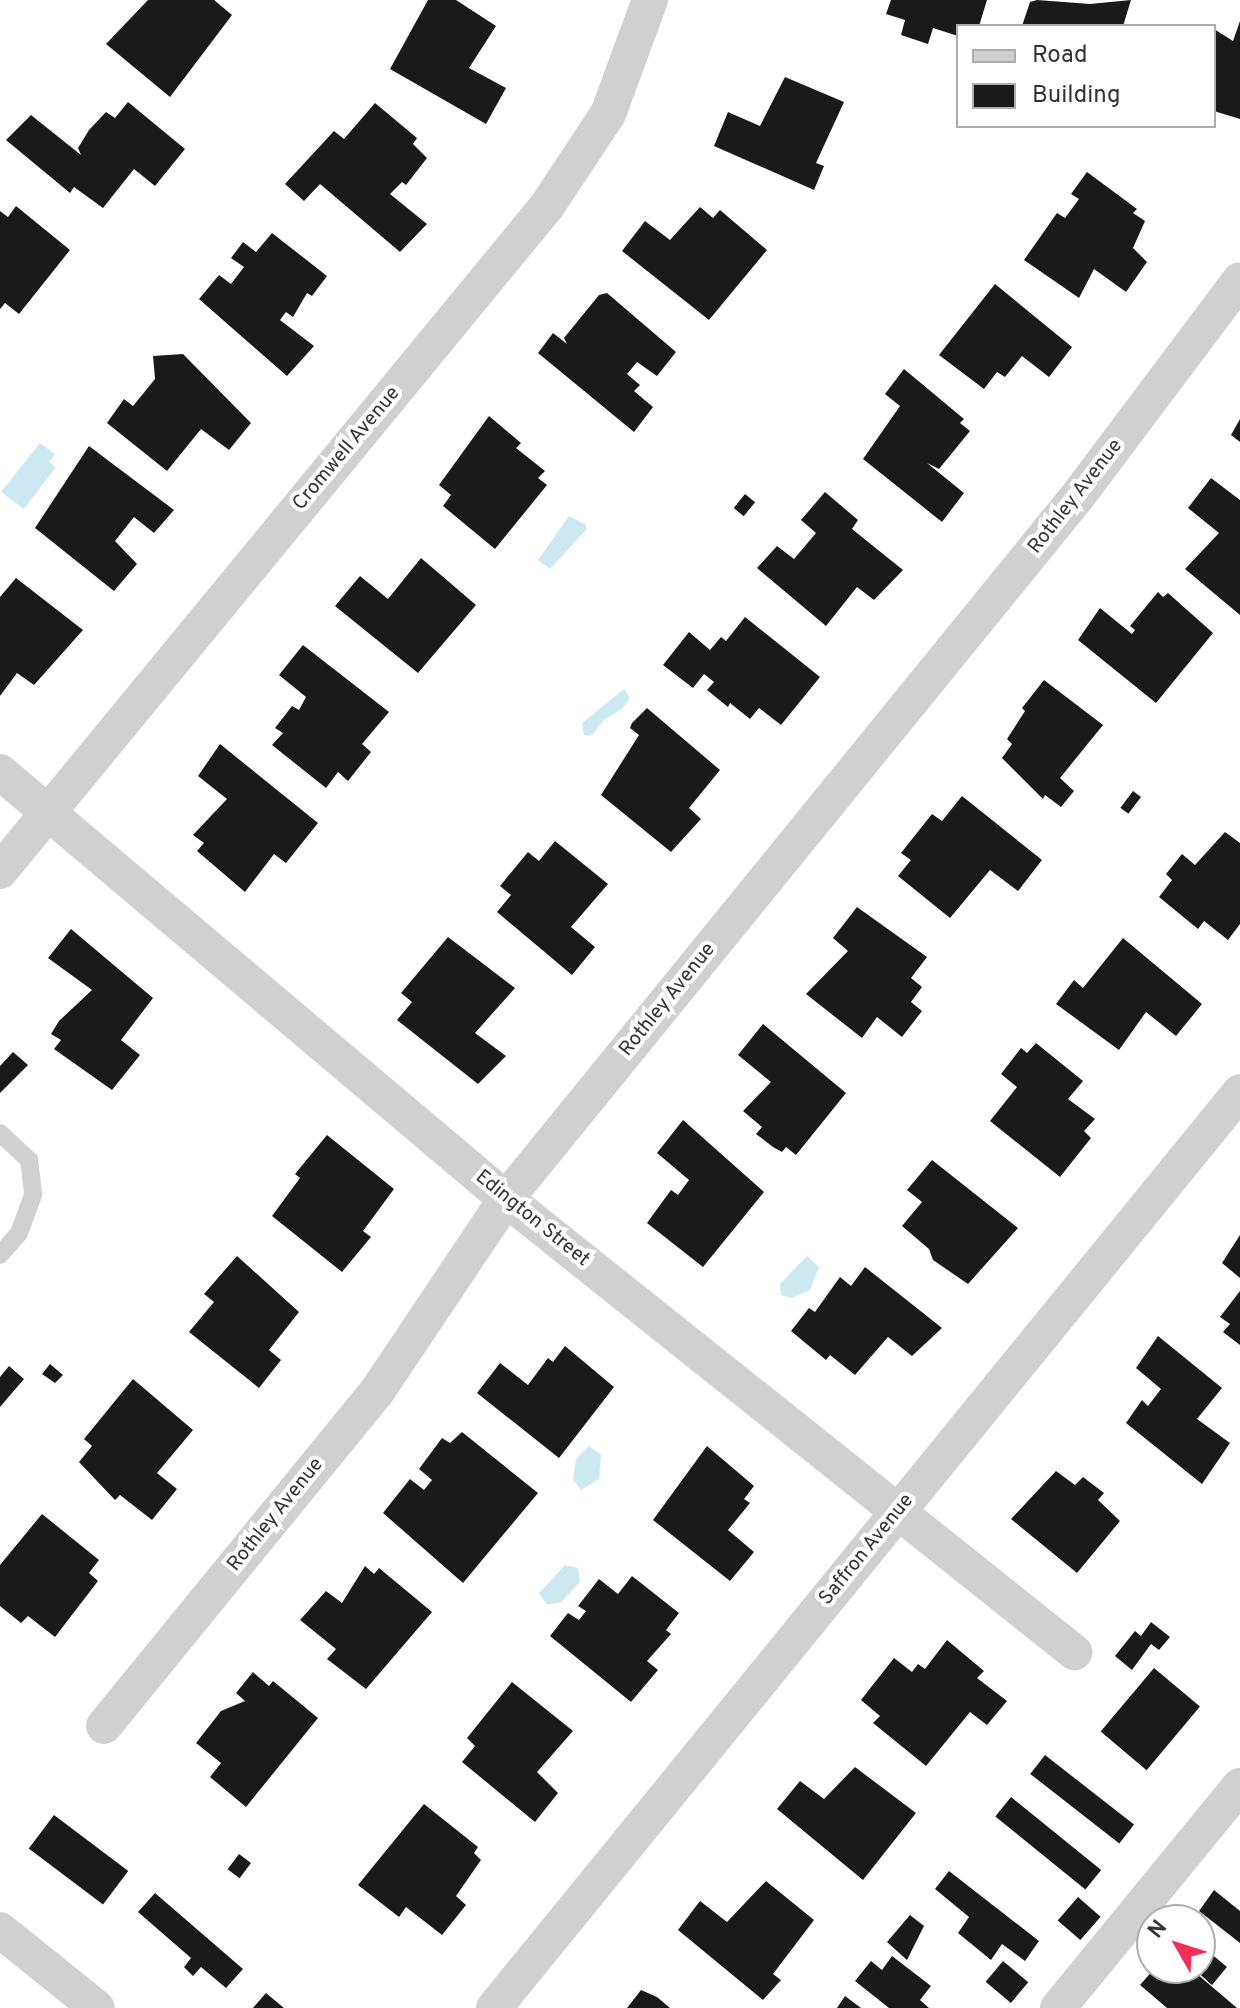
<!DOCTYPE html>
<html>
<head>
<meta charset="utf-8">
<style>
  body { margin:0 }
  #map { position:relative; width:1240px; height:2008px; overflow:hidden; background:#fff; font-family:Overpass,sans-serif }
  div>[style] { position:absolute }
  .water>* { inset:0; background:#cce8f0 }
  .building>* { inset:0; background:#1a1a1a; transform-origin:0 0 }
  .lane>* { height:18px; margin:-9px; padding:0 9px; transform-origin:9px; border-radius:9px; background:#d0d0d0 }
  .street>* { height:36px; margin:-18px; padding:0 18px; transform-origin:18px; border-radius:18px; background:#d0d0d0 }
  span { translate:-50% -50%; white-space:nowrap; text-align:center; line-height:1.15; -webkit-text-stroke:8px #fff; paint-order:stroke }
  .street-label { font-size:20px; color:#333 }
  .legend { position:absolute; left:956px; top:24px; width:260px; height:104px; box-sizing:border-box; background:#fff; border:2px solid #adadad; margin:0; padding:10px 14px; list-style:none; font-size:24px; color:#333 }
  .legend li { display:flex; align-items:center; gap:16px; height:40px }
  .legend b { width:40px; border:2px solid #adadad }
  .north { position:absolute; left:1136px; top:1904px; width:80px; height:80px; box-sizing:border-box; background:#fff; border:2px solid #adadad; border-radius:50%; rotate:309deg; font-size:22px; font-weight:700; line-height:32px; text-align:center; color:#333 }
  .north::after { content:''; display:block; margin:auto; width:28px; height:36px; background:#f32c58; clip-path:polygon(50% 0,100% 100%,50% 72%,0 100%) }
</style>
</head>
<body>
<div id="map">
  <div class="water">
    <div style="clip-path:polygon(40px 443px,55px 454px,49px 462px,56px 467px,24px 509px,1px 492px)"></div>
    <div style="clip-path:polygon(569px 516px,586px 525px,586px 530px,550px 569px,538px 560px)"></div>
    <div style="clip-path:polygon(624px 689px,630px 698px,622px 709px,604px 720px,591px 736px,584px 735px,582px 723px)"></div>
    <div style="clip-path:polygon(807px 1256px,819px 1267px,810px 1290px,791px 1298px,781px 1295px,780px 1284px)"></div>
    <div style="clip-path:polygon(589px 1446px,601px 1455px,599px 1479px,581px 1490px,573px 1479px,576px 1459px)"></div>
    <div style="clip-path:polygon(565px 1565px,578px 1568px,580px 1582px,561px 1602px,547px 1605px,539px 1593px)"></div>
  </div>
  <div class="building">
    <div style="clip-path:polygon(148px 0,214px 0,232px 15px,170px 97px,106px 44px)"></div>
    <div style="clip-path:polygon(428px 0,456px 0,496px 26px,469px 68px,506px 88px,486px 124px,390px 69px)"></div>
    <div style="clip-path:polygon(891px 0,987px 0,979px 26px,958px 26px,958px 36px,933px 28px,928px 44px,901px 35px,905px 20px,886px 14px)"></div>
    <div style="clip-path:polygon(1037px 0,1090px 4px,1131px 0,1123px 26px,1022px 26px,1030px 2px)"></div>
    <div style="clip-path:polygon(1240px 21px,1240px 119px,1214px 111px,1214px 29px,1233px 41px)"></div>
    <div style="clip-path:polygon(785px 77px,844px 102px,816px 163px,824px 166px,814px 190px,714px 146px,728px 112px,760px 126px)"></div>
    <div style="clip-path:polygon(128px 102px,185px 149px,155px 186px,134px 169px,103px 208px,74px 187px,70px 193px,6px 140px,31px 115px,81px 155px,78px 148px,89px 130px,106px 112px,115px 118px)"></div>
    <div style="clip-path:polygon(375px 103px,417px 138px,413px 144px,427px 158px,406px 185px,402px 182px,390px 194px,427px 224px,400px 252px,320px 184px,304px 201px,285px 184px,334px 131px,344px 139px)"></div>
    <div style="clip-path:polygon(1087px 172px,1137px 209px,1133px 213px,1145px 221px,1133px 248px,1147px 262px,1126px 292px,1094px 269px,1079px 298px,1024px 260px,1057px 213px,1065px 218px,1079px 199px,1071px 194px)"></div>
    <div style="clip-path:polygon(16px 206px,70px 250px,19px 314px,5px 303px,0 309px,0 211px,8px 217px)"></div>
    <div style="clip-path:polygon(700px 207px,713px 218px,720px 210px,767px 250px,709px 320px,622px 251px,645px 221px,670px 240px)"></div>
    <div style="clip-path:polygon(272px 233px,327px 276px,312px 296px,307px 293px,293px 317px,286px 312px,280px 320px,314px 346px,287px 376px,199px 299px,219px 275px,231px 284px,244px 267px,231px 258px,243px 242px,256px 252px)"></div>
    <div style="clip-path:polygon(995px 284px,1072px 347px,1049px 377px,1022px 356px,1005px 377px,997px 372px,984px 389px,939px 355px)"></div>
    <div style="clip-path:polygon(607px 293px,676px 352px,657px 376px,637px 362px,627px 374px,640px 385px,634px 391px,653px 407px,634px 432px,538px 353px,553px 333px,567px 344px,564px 338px,599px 295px)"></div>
    <div style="clip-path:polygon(183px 354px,251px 423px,229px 450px,201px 429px,167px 471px,107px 423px,124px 399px,133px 406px,155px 379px,153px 356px)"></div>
    <div style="clip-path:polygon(904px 369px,964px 419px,960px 423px,970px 431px,939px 469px,927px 463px,964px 493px,942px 522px,863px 459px,900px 406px,885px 394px)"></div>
    <div style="clip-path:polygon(489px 416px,521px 443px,516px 448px,545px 471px,538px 478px,547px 485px,495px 549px,443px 506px,451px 495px,439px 485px)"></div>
    <div style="clip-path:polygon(1240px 419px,1240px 442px,1231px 435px)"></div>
    <div style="clip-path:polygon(89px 446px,174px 510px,154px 533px,134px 517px,115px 541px,137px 564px,114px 591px,35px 528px)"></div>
    <div style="clip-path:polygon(1211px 478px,1240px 500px,1240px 615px,1185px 569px,1219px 533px,1188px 508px)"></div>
    <div style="clip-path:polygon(825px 492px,858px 520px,852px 529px,903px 570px,874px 600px,857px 587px,826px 626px,757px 568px,777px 546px,794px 559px,816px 533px,801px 520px)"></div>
    <div style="left:745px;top:494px;width:13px;height:18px;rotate:39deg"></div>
    <div style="clip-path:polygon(421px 558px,476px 605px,418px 673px,335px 606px,360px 576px,388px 599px)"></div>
    <div style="clip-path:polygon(16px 578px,83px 630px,34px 685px,17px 673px,0 696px,0 597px)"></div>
    <div style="clip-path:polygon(1158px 592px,1163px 597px,1168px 593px,1213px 633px,1156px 703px,1078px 640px,1100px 608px,1132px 634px,1135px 630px,1130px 626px)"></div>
    <div style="clip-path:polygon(745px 617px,820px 677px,781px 725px,759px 708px,750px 719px,730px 703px,728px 707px,707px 690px,714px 682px,704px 674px,693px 688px,663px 665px,689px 632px,710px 650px,721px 637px,726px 641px)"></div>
    <div style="clip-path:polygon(303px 645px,389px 712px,362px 744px,371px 752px,348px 781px,338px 772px,326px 788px,272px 745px,283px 733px,275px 728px,292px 706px,299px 710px,306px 697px,279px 675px)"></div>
    <div style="clip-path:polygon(1044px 680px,1103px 725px,1060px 778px,1074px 791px,1061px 807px,1045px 795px,1043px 799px,1002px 758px,1012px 744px,1007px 739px,1025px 711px,1022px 708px)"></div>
    <div style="clip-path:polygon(647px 708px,720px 770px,689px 808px,701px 819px,671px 852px,601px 795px,639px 735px,630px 728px,632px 723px)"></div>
    <div style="clip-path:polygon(220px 744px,318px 823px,286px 863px,274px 854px,245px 892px,197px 851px,204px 843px,193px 835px,227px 799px,198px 776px)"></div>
    <div style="left:1133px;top:791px;width:10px;height:21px;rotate:37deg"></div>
    <div style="clip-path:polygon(962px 796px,1042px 860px,1018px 891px,990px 870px,950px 918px,898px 876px,911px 860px,901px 853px,932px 814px,942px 821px)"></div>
    <div style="clip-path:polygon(1225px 832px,1240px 843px,1240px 924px,1228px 940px,1204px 921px,1198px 929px,1159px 897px,1172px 880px,1166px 874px,1182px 854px,1195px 865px)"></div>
    <div style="clip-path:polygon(555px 841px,608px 884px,571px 927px,595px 947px,572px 975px,497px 912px,511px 895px,500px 886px,528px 852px,539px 861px)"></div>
    <div style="clip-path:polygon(857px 907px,927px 957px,911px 978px,922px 987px,911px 1002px,922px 1011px,902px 1037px,877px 1017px,862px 1038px,806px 994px,848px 951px,833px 938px)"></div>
    <div style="clip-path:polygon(71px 929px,153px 998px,121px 1040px,140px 1055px,112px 1090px,54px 1049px,61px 1040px,51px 1034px,59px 1021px,92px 990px,48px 958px)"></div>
    <div style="clip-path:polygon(448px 937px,515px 988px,475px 1033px,506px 1056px,478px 1084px,397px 1020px,412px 1002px,401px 993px)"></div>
    <div style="clip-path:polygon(1123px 938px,1202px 1004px,1176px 1036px,1146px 1012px,1119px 1050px,1056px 1004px,1074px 980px,1083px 988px)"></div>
    <div style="clip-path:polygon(763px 1024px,846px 1093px,796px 1155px,786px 1147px,782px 1152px,773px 1147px,756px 1134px,762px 1127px,743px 1111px,771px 1082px,738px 1055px)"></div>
    <div style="clip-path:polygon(1036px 1043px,1083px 1081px,1068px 1099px,1095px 1119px,1084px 1131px,1091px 1138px,1060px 1177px,990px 1121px,1017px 1087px,1001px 1074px,1021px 1048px,1027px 1053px)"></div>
    <div style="clip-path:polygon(13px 1052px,28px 1065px,0 1093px,0 1066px)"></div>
    <div style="clip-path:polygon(683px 1120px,764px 1192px,703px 1267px,647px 1223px,671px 1190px,678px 1195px,689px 1180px,657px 1153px)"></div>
    <div style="clip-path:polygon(327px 1135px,394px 1189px,363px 1231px,371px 1237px,342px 1272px,272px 1216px,300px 1178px,295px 1174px)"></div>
    <div style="clip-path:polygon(932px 1160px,1018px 1228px,968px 1284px,933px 1260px,929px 1249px,902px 1226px,922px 1202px,907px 1190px)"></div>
    <div style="clip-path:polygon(1240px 1235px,1240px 1278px,1222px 1263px)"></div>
    <div style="clip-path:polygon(237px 1256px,299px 1312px,269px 1350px,281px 1360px,259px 1388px,189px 1332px,214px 1302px,204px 1294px)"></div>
    <div style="clip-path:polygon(865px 1267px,942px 1328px,912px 1356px,888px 1337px,855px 1375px,830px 1355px,826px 1360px,791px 1331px,809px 1308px,815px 1312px,840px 1277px,851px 1286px)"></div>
    <div style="clip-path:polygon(1240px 1291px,1240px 1345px,1223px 1332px,1230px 1324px,1220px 1317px)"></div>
    <div style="clip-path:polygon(1158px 1336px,1222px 1388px,1197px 1419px,1230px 1443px,1202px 1484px,1126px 1423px,1142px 1400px,1148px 1406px,1161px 1389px,1136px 1368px)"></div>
    <div style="clip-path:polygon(565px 1346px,614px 1387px,559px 1458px,477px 1393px,500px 1363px,528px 1385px,548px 1358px,553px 1362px)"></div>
    <div style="clip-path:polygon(50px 1364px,63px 1375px,55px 1383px,42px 1374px)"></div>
    <div style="clip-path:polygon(9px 1366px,24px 1379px,0 1407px,0 1377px)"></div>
    <div style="clip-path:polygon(133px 1379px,193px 1430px,157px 1473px,177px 1489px,152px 1520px,120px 1495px,115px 1500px,79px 1462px,92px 1446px,84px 1439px)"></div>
    <div style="clip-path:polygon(462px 1432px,538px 1493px,463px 1583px,383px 1513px,410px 1479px,424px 1490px,432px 1480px,419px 1469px,442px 1438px,450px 1443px)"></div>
    <div style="clip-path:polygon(707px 1446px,754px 1486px,744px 1499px,750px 1503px,728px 1530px,754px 1552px,730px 1581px,653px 1520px)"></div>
    <div style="clip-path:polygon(1056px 1471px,1075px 1485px,1083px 1477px,1104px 1493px,1098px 1500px,1120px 1521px,1077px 1573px,1011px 1519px)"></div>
    <div style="clip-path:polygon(42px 1514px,99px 1560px,89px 1573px,98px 1581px,55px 1637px,28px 1616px,21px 1623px,0 1606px,0 1565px)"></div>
    <div style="clip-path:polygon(365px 1566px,374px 1574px,379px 1568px,432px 1612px,366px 1689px,327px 1659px,336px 1649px,300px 1620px,326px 1591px,342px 1603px)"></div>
    <div style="clip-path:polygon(632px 1576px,679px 1613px,666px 1630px,671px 1634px,647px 1661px,658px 1670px,631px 1702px,550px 1636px,568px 1613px,579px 1620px,586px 1611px,578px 1606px,599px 1579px,618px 1594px)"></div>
    <div style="clip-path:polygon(1151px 1622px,1170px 1637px,1159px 1650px,1151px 1644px,1132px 1670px,1115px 1656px,1135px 1631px,1141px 1636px)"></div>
    <div style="clip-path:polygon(947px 1640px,984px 1671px,977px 1678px,1007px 1701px,987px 1725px,970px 1712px,926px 1766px,873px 1723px,880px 1716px,861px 1700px,894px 1658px,912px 1672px,918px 1664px,925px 1669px)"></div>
    <div style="left:1154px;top:1668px;width:60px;height:83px;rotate:40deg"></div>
    <div style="clip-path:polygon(253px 1672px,269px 1686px,273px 1681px,318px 1718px,246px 1807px,210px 1777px,221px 1763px,196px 1743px,221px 1711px,245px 1701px,236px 1693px)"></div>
    <div style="clip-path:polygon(512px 1682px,573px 1731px,537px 1772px,558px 1793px,535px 1822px,462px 1762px,475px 1746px,467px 1738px)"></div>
    <div style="left:1045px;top:1755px;width:113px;height:24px;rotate:38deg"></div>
    <div style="clip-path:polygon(855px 1767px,916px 1813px,863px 1880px,777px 1809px,800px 1781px,824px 1799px)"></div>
    <div style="left:1011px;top:1797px;width:116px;height:25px;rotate:39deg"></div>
    <div style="clip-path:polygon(424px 1804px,478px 1847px,474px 1853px,481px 1860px,456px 1896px,466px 1905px,442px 1935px,406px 1907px,399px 1917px,358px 1885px)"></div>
    <div style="left:54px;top:1815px;width:93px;height:42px;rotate:37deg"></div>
    <div style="left:239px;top:1854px;width:15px;height:19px;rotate:37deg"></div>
    <div style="clip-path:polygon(949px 1871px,1039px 1941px,1025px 1961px,1002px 1944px,991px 1960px,958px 1933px,969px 1917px,935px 1889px)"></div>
    <div style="clip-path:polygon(766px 1881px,814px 1920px,773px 1974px,781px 1980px,763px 2000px,678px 1930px,700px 1901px,727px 1922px)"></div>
    <div style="clip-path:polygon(1214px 1890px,1240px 1911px,1240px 1943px,1199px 1911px)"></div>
    <div style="clip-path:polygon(155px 1893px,243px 1969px,226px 1988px,201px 1967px,193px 1976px,184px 1967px,191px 1958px,138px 1912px)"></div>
    <div style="left:1078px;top:1897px;width:30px;height:31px;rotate:41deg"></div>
    <div style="clip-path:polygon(910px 1915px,924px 1926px,907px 1960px,887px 1942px)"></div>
    <div style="clip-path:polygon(1203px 1947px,1227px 1967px,1212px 1985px,1193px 1968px,1200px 1968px)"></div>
    <div style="clip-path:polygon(892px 1956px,931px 1986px,920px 2000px,929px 2008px,889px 2008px,855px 1981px,871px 1961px,882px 1970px)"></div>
    <div style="left:1003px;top:1961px;width:33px;height:27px;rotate:40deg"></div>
    <div style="clip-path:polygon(1175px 1968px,1190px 1968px,1237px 2008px,1167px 2008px,1140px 1985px,1154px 1969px,1166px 1978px)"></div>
    <div style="clip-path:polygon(641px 1990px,657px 1997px,670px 2008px,627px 2008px)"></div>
    <div style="clip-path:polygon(266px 1993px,284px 2008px,253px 2008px)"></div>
    <div style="clip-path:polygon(845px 1996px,861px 2008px,837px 2008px)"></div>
  </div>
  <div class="lane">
    <div style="left:0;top:1133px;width:40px;rotate:43deg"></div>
    <div style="left:29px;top:1160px;width:35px;rotate:83deg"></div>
    <div style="left:33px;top:1195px;width:40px;rotate:110.2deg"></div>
    <div style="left:19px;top:1233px;width:29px;rotate:131deg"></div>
  </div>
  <div class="street">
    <div style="left:0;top:772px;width:662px;rotate:40.16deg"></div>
    <div style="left:506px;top:1199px;width:727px;rotate:38.57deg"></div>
    <div style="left:0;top:871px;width:861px;rotate:-50.56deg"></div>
    <div style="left:547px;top:206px;width:110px;rotate:-56.5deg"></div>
    <div style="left:608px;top:114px;width:121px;rotate:-69.8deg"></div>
    <div style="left:104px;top:1726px;width:430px;rotate:-50.8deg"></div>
    <div style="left:376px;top:1393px;width:234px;rotate:-56.2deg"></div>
    <div style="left:506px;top:1199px;width:905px;rotate:-50.88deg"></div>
    <div style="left:1077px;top:497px;width:271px;rotate:-53.1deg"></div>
    <div style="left:0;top:1930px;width:124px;rotate:38.8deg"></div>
    <div style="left:494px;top:2008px;width:1181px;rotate:-50.84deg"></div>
    <div style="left:1058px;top:2008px;width:287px;rotate:-50.7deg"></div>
  </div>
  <div class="street-label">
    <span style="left:347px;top:449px;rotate:-50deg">Cromwell Avenue</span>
    <span style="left:1076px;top:497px;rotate:-52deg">Rothley Avenue</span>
    <span style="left:668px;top:1000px;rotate:-51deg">Rothley Avenue</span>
    <span style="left:532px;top:1219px;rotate:39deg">Edington Street</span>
    <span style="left:276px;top:1515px;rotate:-51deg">Rothley Avenue</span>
    <span style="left:867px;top:1550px;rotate:-51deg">Saffron Avenue</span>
  </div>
  <ul class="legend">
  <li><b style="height:10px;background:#d0d0d0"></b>Road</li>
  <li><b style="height:22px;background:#1a1a1a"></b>Building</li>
  </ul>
  <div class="north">N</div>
</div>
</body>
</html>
